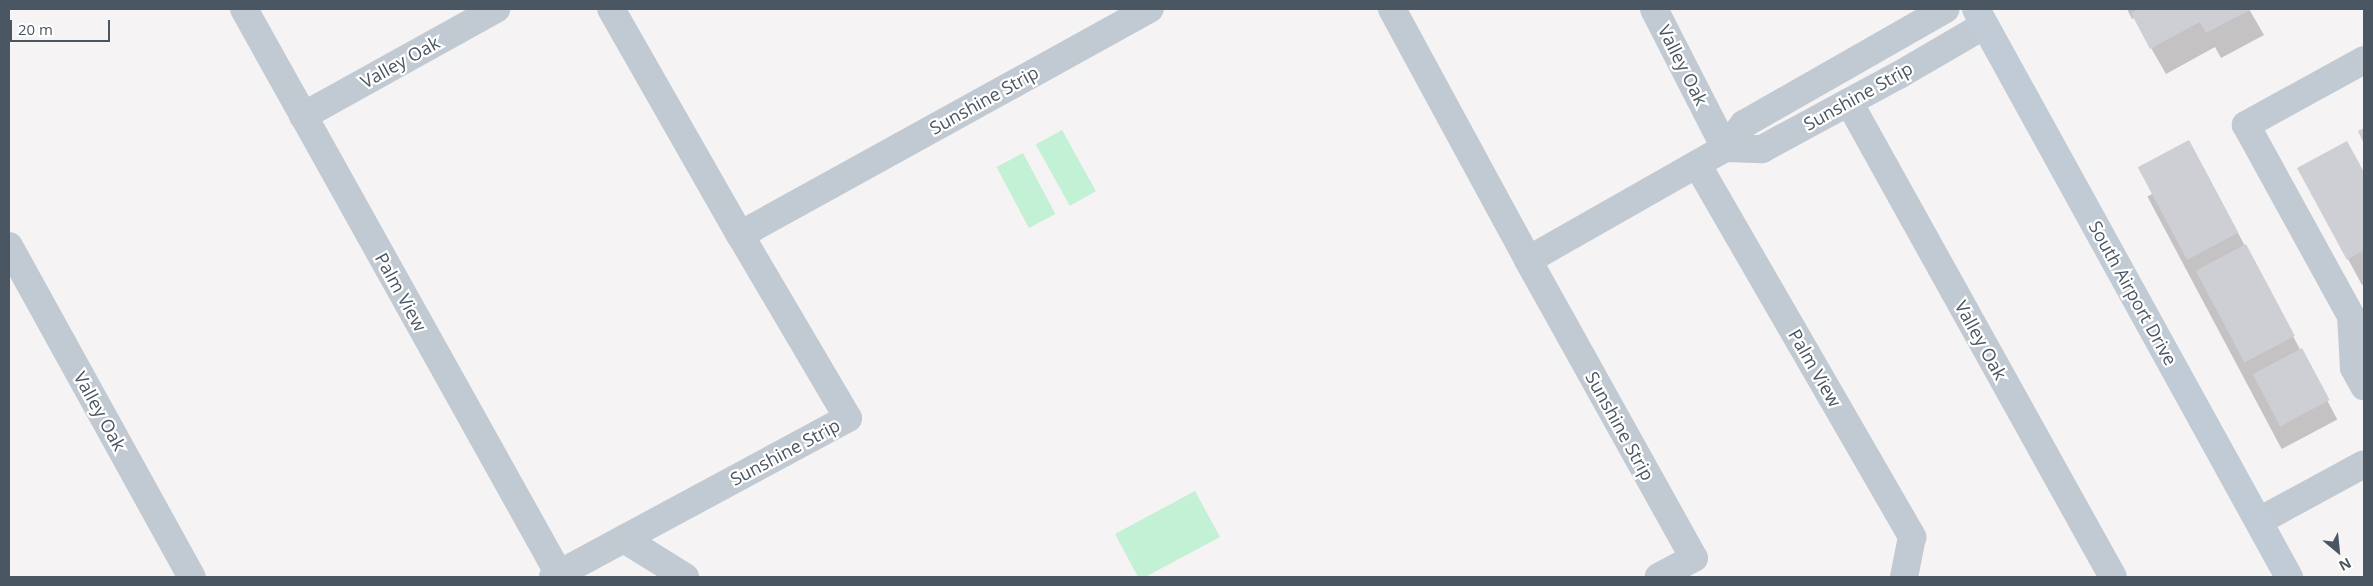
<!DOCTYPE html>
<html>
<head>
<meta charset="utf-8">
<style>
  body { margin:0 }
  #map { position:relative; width:2373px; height:586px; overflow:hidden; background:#f5f3f3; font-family:"Open Sans",sans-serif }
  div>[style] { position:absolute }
  .green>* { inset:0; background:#c3f1d5; transform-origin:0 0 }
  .shadow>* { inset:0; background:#0003; transform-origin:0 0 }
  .building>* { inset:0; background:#cdcfd5; transform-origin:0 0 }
  .street>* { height:28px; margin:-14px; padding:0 14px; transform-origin:14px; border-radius:14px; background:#c1cad2 }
  .secondary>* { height:28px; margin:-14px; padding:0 14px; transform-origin:14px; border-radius:14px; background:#c1cbd6 }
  span { translate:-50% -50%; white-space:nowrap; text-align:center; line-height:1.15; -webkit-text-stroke:4.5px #fff; paint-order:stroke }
  .street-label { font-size:18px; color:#4a5661 }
  .frame { position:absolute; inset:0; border:10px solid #4a5661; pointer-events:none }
  .north { position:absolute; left:2313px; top:526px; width:50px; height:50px; -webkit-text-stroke:4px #fff; paint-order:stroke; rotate:152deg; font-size:14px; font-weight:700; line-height:20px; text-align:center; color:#4a5661 }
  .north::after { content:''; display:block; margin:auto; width:18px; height:22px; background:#4a5661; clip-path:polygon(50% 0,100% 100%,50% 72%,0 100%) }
  .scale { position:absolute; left:10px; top:20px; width:100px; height:22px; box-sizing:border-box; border:2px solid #4a5661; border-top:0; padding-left:6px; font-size:15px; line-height:18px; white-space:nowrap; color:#4a5661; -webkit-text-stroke:4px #fff; paint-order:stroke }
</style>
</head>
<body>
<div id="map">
  <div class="green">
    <div style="left:1062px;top:130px;width:70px;height:30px;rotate:61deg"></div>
    <div style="left:1023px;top:153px;width:69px;height:30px;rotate:62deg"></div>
    <div style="clip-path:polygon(1195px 491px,1220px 537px,1145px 577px,1138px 577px,1115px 534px)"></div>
  </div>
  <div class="shadow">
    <div style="clip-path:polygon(2127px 9px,2249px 9px,2264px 35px,2221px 58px,2215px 47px,2166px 74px,2134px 18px,2132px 19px)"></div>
    <div style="clip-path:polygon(2347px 143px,2364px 173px,2364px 284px,2362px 285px,2348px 259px)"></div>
    <div style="left:2203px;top:167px;width:286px;height:63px;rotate:62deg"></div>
  </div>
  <div class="building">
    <div style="clip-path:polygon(2139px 9px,2252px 9px,2206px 33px,2200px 22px,2150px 49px,2131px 13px)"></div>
    <div style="clip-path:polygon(2364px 128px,2364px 144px,2358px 131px)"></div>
    <div style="left:2189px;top:140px;width:105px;height:58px;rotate:62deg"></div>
    <div style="clip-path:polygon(2347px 141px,2364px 172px,2364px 250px,2347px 260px,2297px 168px)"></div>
    <div style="left:2246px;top:244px;width:104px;height:57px;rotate:62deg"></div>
    <div style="left:2302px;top:348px;width:59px;height:56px;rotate:62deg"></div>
  </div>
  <div class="street">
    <div style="left:244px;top:9px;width:647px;rotate:60.86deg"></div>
    <div style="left:1392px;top:9px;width:285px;rotate:61.5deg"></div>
    <div style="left:1528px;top:260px;width:341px;rotate:60.9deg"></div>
    <div style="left:1694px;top:558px;width:40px;rotate:152deg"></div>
    <div style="left:1654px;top:9px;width:156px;rotate:62.9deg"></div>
    <div style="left:2364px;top:60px;width:135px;rotate:151.2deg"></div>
    <div style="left:2246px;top:125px;width:218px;rotate:61.2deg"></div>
    <div style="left:2351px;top:316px;width:52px;rotate:86.7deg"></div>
    <div style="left:2354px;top:368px;width:21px;rotate:61deg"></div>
    <div style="left:1849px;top:102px;width:543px;rotate:60.94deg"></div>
    <div style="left:303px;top:116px;width:221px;rotate:-29deg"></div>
    <div style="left:1725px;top:148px;width:37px;rotate:2deg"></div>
    <div style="left:1762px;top:149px;width:156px;rotate:-28.4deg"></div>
    <div style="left:1899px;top:75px;width:99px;rotate:-30.2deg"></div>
    <div style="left:1697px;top:164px;width:431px;rotate:60deg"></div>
    <div style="left:1912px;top:537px;width:41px;rotate:101.3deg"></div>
    <div style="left:740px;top:235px;width:468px;rotate:-28.9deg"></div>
    <div style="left:9px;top:246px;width:378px;rotate:61.1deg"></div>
    <div style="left:1528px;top:260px;width:227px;rotate:-29.6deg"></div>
    <div style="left:1725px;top:148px;width:31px;rotate:-52deg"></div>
    <div style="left:1744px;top:124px;width:232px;rotate:-29.7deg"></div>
    <div style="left:2259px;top:521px;width:119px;rotate:-28.5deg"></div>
    <div style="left:624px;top:539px;width:72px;rotate:31.9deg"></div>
    <div style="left:553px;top:577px;width:335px;rotate:-28.3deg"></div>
    <div style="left:848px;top:418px;width:212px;rotate:-120.5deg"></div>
    <div style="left:740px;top:235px;width:260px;rotate:-119.7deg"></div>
  </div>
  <div class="secondary">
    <div style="left:1976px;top:9px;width:649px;rotate:61.14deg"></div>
  </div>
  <div class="street-label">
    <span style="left:400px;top:62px;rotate:-29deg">Valley Oak</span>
    <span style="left:1683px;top:65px;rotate:63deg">Valley Oak</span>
    <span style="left:1858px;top:96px;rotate:-29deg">Sunshine Strip</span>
    <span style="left:984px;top:100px;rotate:-29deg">Sunshine Strip</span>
    <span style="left:401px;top:292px;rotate:61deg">Palm View</span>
    <span style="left:2133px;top:293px;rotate:61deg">South Airport Drive</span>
    <span style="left:1981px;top:340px;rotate:61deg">Valley Oak</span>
    <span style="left:1815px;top:368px;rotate:60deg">Palm View</span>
    <span style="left:100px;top:411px;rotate:61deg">Valley Oak</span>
    <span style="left:1620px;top:426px;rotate:61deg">Sunshine Strip</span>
    <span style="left:785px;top:452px;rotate:-28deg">Sunshine Strip</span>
  </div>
  <div class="frame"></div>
  <div class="north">N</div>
  <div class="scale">20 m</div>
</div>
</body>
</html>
